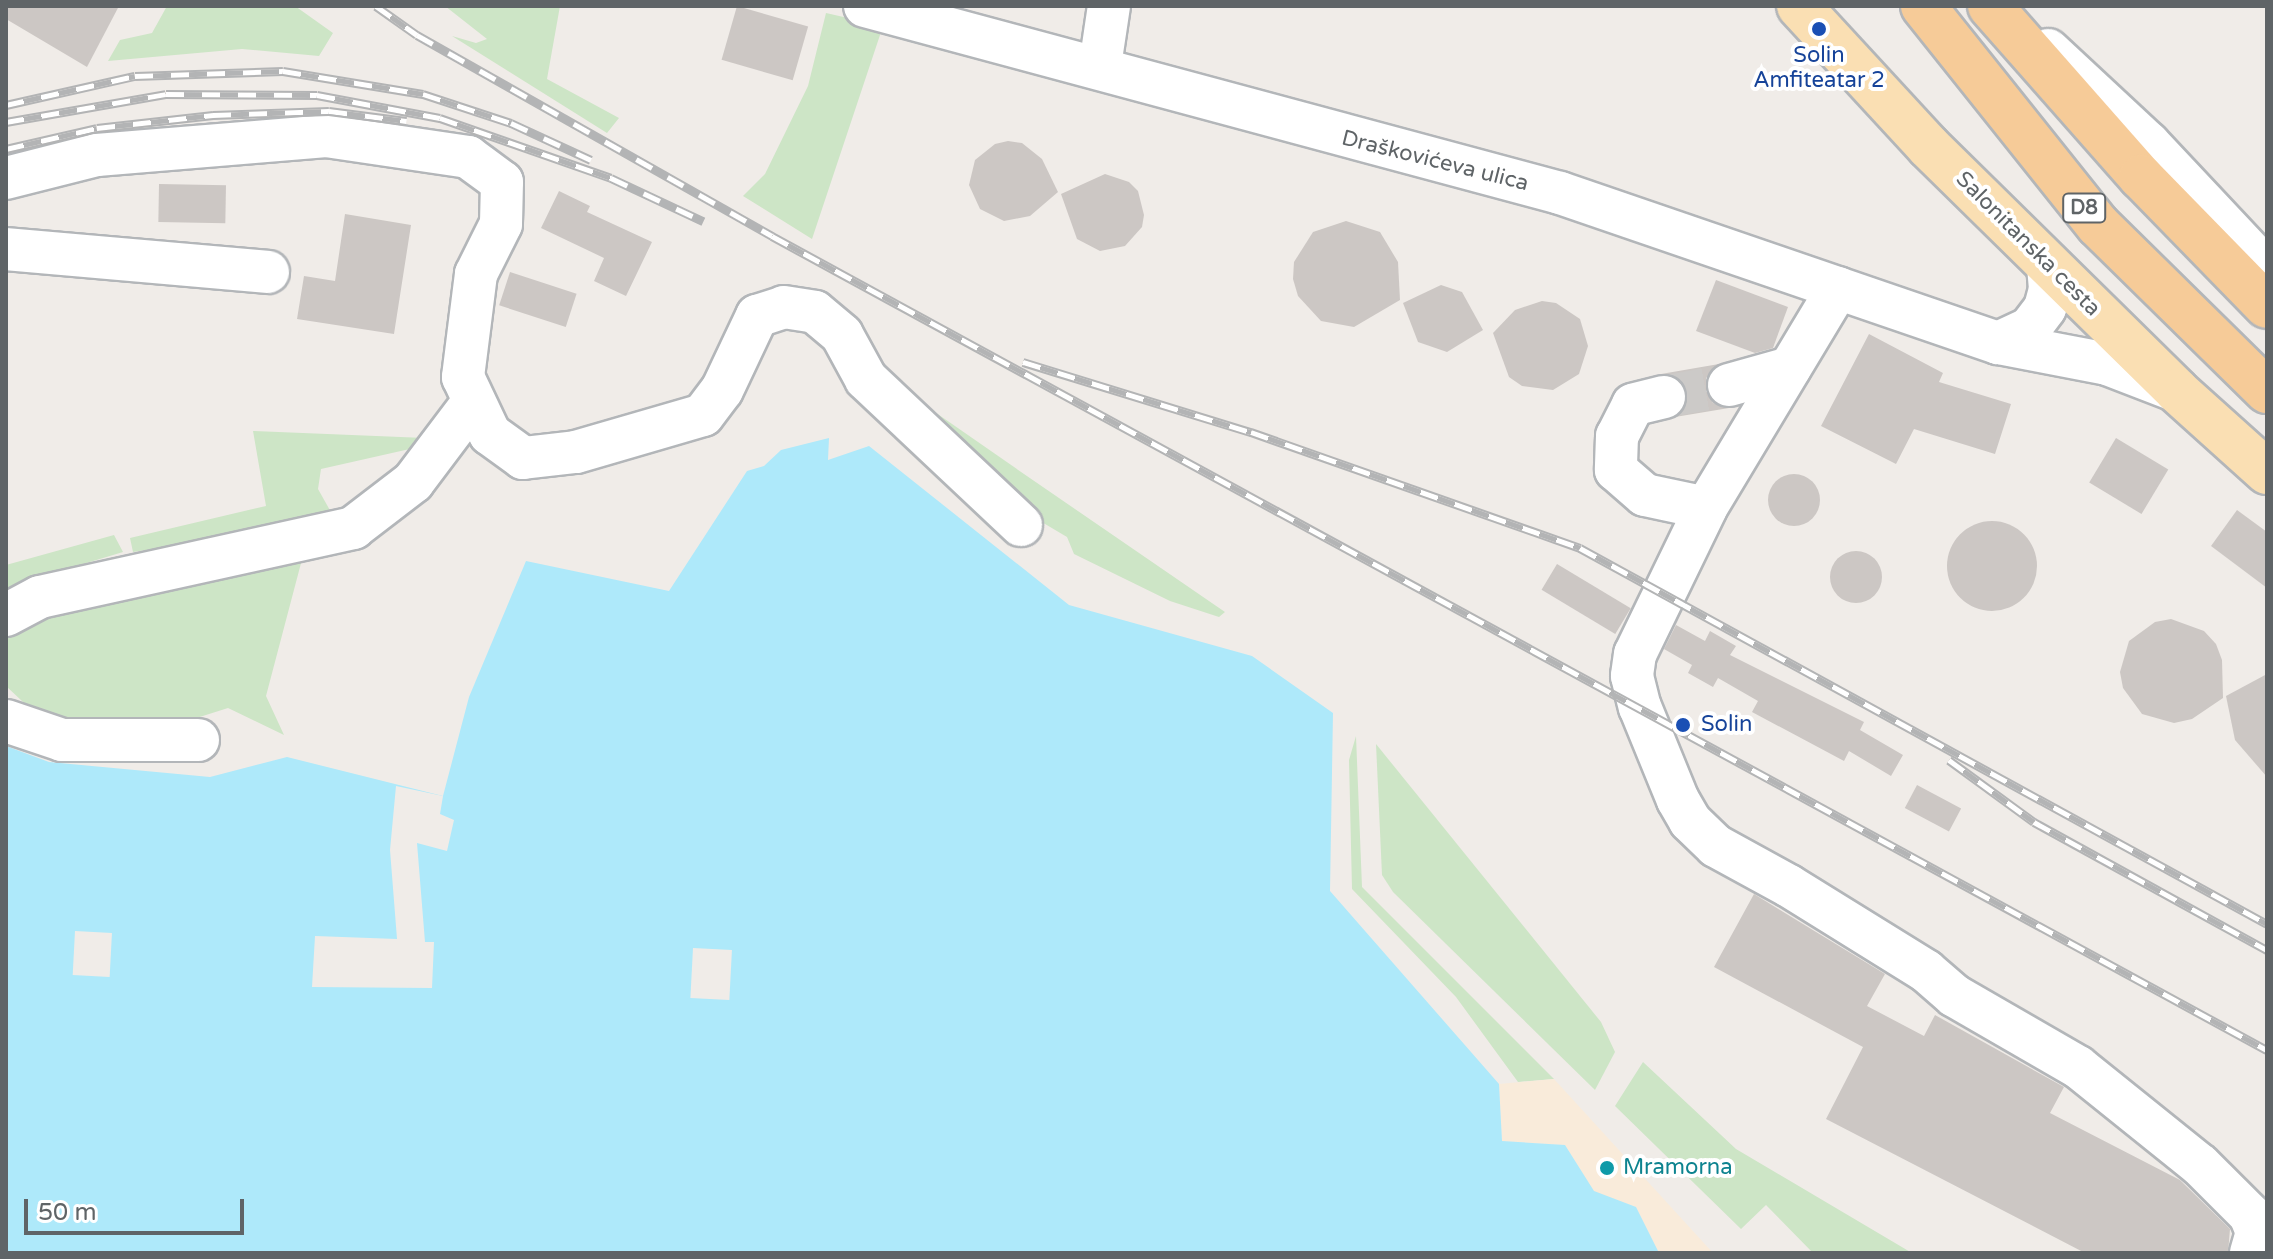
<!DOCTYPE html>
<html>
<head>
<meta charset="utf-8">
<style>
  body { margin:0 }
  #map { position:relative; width:2273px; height:1259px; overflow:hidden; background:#f0ece8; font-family:"Varela Round",sans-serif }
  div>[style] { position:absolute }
  .green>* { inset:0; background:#cde5c6 }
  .sand>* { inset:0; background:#f9ebda }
  .water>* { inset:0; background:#aee9fa }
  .pier>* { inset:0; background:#f0ece8; transform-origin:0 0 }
  .building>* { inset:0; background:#ccc7c4; transform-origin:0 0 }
  .round { border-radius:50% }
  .minor-tunnel>* { height:42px; margin-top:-21px; transform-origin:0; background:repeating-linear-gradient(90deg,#cccac8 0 42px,transparent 0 63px) }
  .roads { filter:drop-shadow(2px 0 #b3b6b9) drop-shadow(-2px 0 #b3b6b9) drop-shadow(0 2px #b3b6b9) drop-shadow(0 -2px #b3b6b9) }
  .minor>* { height:42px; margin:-21px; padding:0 21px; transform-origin:21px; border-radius:21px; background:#fff }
  .major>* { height:44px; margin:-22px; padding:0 22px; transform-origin:22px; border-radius:22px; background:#fadfb3 }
  .highway>* { height:44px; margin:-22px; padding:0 22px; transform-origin:22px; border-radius:22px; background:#f6cb98 }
  .rail>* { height:9px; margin-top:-4.5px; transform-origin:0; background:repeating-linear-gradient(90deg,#fff 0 18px,#b3b4b5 0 36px); box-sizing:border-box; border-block:2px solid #b3b4b5 }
  .dots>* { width:22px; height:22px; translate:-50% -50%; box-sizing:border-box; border:4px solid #fff; border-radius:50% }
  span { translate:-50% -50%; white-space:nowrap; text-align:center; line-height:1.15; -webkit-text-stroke:8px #fff; paint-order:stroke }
  .shield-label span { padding:2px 6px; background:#fff; border:2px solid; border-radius:6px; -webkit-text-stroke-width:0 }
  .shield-label { font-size:20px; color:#5f6467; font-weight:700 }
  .transit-label { font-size:22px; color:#164399 }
  .left { translate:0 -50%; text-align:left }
  .street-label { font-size:22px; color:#5f6467 }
  .culture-label { font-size:22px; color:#0d838f }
  .frame { position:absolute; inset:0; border:8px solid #5f6467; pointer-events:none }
  .scale { position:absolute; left:24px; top:1199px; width:220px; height:36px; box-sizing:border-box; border:4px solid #5f6467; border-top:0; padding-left:10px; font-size:24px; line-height:28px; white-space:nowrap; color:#5f6467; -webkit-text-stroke:6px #fff; paint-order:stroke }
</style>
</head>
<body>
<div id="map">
  <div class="green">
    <div style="clip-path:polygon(167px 6px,295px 6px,333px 33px,319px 56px,242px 49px,108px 61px,120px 40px,152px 33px)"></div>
    <div style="clip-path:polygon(445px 6px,560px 6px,547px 79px,619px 118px,607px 133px,452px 36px,476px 43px,487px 39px)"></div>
    <div style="clip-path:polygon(826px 13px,883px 26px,812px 239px,743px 196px,765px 174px,808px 86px)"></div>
    <div style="clip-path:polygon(880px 374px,1024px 474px,1225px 612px,1219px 617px,1170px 601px,1074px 554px,1067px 537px,1040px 521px)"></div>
    <div style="clip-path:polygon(253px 431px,425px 438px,423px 446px,321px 469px,318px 489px,336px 521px,133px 552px,130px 538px,266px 506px)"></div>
    <div style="clip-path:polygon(114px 535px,123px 552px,30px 580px,6px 594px,6px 565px)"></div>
    <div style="clip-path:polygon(305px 548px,266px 696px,284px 735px,228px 708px,165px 728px,39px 717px,6px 686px,6px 625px)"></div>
    <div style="clip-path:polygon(1356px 736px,1362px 887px,1554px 1079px,1518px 1082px,1456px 997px,1352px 889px,1349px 760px)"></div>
    <div style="clip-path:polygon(1376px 744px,1601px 1022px,1615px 1052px,1595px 1090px,1393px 892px,1382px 875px)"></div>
    <div style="clip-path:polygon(1643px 1062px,1736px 1149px,1912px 1253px,1813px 1253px,1766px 1205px,1741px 1229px,1615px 1106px)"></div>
  </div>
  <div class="sand">
    <div style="clip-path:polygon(1554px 1079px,1713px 1253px,1659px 1253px,1636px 1207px,1594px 1192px,1565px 1145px,1502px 1141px,1499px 1084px)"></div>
  </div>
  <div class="water">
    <div style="clip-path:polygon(829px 438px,828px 460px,869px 446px,1069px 605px,1252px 656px,1333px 713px,1330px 891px,1499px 1084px,1502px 1141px,1565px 1145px,1594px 1191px,1636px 1207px,1659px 1253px,6px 1253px,6px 746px,49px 762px,210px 777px,287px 757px,443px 796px,469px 697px,526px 561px,669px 591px,747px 471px,764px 466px,781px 450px)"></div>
  </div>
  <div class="pier">
    <div style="clip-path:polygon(396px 786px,443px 796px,440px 814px,454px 820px,447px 851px,417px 843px,425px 942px,434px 942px,432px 988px,312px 987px,315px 936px,397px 939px,390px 850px)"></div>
    <div style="left:75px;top:931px;width:37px;height:44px;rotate:3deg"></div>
    <div style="left:693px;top:948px;width:39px;height:50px;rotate:3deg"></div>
  </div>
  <div class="building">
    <div style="clip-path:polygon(6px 6px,119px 6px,87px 67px,6px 19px)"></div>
    <div style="left:737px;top:6px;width:74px;height:56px;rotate:16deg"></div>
    <div style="clip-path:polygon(1008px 141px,1022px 143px,1042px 159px,1058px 192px,1030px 216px,1004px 221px,980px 209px,969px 185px,975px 160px,995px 144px)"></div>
    <div style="clip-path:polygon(1105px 174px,1129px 182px,1138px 191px,1144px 215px,1142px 227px,1125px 246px,1100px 251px,1077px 239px,1061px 194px)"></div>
    <div style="left:159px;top:184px;width:67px;height:38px;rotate:1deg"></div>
    <div style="clip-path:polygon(559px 191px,590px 206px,587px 212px,652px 242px,626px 296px,594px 281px,604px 258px,541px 228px)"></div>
    <div style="clip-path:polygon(345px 214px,411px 225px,394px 334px,297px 319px,304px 276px,335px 281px)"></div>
    <div style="clip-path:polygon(1346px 221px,1380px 232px,1398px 262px,1400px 300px,1354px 327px,1321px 321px,1298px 296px,1293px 279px,1294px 262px,1313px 232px)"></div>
    <div style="left:510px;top:272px;width:70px;height:35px;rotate:18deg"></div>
    <div style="clip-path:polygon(1716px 280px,1788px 307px,1773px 348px,1755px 353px,1696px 331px)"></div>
    <div style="clip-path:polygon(1441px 285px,1462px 292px,1483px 330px,1447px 352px,1418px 342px,1403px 303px)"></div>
    <div style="clip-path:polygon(1542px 301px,1556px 303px,1580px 319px,1588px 346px,1579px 374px,1553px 390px,1522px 386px,1509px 377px,1493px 333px,1515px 310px)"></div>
    <div style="clip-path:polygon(1869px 334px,1943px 373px,1939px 382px,2011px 404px,1995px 454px,1914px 429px,1896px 464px,1821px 426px)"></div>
    <div style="clip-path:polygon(1719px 364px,1706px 378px,1706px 391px,1713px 403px,1729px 408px,1675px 417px,1687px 404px,1687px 390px,1680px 380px,1661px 374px)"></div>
    <div style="left:2116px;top:438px;width:61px;height:52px;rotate:31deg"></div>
    <div class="round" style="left:1768px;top:474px;width:52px;height:52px"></div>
    <div style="clip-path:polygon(2237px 510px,2267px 532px,2267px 588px,2211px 546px)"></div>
    <div class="round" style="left:1947px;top:521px;width:90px;height:90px"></div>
    <div class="round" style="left:1830px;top:551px;width:52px;height:52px"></div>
    <div style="left:1557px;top:564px;width:86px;height:30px;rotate:31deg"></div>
    <div style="clip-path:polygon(2171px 619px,2204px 631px,2216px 644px,2222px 660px,2223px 698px,2192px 719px,2174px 723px,2142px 714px,2123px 688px,2120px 672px,2129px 641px,2155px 622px)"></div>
    <div style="clip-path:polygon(1676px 625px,1705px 641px,1710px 631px,1736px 646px,1730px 655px,1864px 722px,1860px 730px,1903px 755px,1891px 776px,1849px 751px,1844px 761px,1752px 712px,1758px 701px,1718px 678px,1713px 687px,1688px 673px,1692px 665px,1664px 649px)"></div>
    <div style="clip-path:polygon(2267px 674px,2267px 777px,2235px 740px,2226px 696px)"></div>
    <div style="left:1917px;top:785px;width:50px;height:26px;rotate:28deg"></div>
    <div style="clip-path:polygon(1754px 894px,1885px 974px,1867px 1006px,1924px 1036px,1935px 1015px,2064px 1087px,2050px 1113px,2180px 1180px,2230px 1229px,2228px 1253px,2085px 1253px,1826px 1119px,1863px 1047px,1714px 967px)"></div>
  </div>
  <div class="minor-tunnel">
    <div style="left:1664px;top:397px;width:66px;rotate:-10.5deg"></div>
  </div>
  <div class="roads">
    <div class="minor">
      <div style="left:865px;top:6px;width:720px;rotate:15.06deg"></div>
      <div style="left:1560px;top:193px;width:463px;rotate:18.9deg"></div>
      <div style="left:1998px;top:343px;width:111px;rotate:10.9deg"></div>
      <div style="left:2107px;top:364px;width:73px;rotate:20.9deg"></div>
      <div style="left:2048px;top:50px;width:137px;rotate:42.9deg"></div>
      <div style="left:2148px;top:143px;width:156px;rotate:46.8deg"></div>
      <div style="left:2255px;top:257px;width:26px;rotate:62deg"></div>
      <div style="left:1100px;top:66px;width:61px;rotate:-81.5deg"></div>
      <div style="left:6px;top:178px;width:94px;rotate:-14.2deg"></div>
      <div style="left:97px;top:155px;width:230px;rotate:-4.7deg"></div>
      <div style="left:326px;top:136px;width:144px;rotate:8.4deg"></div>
      <div style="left:468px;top:157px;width:42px;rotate:36.3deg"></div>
      <div style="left:502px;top:182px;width:42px;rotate:91.4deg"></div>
      <div style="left:501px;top:224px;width:56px;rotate:116.6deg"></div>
      <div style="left:476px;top:274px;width:104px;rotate:97.2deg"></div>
      <div style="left:463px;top:377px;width:63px;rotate:64.7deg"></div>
      <div style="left:490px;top:434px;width:41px;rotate:36deg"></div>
      <div style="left:523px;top:458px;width:53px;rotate:-6.5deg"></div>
      <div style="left:576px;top:452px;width:132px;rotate:-16.2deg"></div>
      <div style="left:703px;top:415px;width:31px;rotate:-53deg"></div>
      <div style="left:722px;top:390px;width:82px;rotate:-64.7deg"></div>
      <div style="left:757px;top:316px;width:28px;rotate:-18deg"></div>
      <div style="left:784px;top:307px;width:31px;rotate:9deg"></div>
      <div style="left:815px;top:312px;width:35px;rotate:40deg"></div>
      <div style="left:842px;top:335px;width:50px;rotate:61.4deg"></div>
      <div style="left:866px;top:379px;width:213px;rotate:43.3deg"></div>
      <div style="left:6px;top:249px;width:263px;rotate:5deg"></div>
      <div style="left:1838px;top:288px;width:257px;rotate:121deg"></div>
      <div style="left:1706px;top:508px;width:162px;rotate:115.9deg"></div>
      <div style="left:1635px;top:654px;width:22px;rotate:98deg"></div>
      <div style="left:1632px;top:676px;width:32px;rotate:76deg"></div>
      <div style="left:1640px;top:707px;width:100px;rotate:67.8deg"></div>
      <div style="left:1678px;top:800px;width:24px;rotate:60deg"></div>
      <div style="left:1690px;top:821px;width:36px;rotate:44deg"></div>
      <div style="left:1716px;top:846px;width:83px;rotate:28.7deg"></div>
      <div style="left:1789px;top:886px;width:161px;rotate:31.8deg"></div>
      <div style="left:1926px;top:971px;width:38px;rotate:41deg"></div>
      <div style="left:1955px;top:996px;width:142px;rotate:30deg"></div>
      <div style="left:2078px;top:1067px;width:156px;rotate:38.8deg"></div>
      <div style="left:2200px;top:1165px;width:71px;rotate:45deg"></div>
      <div style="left:2250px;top:1215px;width:18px;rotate:68deg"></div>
      <div style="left:2257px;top:1232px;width:22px;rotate:106deg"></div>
      <div style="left:1998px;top:343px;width:35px;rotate:-25deg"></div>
      <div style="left:2030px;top:328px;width:25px;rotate:-53deg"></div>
      <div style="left:2045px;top:308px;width:20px;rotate:-75deg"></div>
      <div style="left:2050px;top:289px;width:25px;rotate:-95deg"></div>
      <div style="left:1729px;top:385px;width:63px;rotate:-15.6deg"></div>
      <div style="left:1664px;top:397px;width:32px;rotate:166deg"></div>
      <div style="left:1633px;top:405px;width:35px;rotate:117deg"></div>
      <div style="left:1617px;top:436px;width:34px;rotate:92deg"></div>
      <div style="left:1616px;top:470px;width:38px;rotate:41deg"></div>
      <div style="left:1645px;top:495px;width:62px;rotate:12deg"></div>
      <div style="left:6px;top:615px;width:38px;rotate:-28deg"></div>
      <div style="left:40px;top:597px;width:321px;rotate:-12.4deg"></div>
      <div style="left:353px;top:528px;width:76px;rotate:-37.5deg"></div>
      <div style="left:413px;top:482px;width:101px;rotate:-53deg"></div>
      <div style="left:6px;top:721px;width:59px;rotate:18.7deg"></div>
      <div style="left:62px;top:740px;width:136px"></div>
    </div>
    <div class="major">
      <div style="left:1799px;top:6px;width:190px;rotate:47.3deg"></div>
      <div style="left:1928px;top:146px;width:349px;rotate:44.5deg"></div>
      <div style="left:2177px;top:391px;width:121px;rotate:42deg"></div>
    </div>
    <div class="highway">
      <div style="left:1923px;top:6px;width:280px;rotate:51.4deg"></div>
      <div style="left:2098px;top:225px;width:237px;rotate:44.5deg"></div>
      <div style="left:1990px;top:6px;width:228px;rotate:48.6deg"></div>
      <div style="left:2141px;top:177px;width:180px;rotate:45.7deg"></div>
    </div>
  </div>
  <div class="rail">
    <div style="left:376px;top:6px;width:50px;rotate:35.3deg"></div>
    <div style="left:417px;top:35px;width:408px;rotate:29.5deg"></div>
    <div style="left:772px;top:236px;width:1702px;rotate:28.57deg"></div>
    <div style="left:6px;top:105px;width:132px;rotate:-12.7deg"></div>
    <div style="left:135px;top:76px;width:148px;rotate:-1.9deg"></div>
    <div style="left:283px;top:71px;width:142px;rotate:9.3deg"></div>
    <div style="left:423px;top:94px;width:93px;rotate:18.2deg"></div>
    <div style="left:511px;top:123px;width:88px;rotate:24.8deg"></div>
    <div style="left:6px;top:122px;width:162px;rotate:-9.9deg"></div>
    <div style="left:166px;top:94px;width:151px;rotate:0.4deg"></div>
    <div style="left:317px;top:95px;width:125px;rotate:10.6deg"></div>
    <div style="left:440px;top:118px;width:181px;rotate:19.3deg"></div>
    <div style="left:611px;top:178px;width:102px;rotate:25.1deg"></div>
    <div style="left:6px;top:149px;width:93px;rotate:-13deg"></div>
    <div style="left:97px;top:128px;width:117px;rotate:-6.4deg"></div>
    <div style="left:213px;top:115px;width:116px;rotate:-2deg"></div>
    <div style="left:329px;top:111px;width:78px;rotate:7.4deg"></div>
    <div style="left:1023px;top:362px;width:239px;rotate:17.1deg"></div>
    <div style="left:1251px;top:432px;width:349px;rotate:19.4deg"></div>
    <div style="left:1580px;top:548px;width:783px;rotate:28.69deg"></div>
    <div style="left:1949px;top:760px;width:105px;rotate:36.1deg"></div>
    <div style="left:2034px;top:822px;width:266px;rotate:28.8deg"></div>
  </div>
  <div class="dots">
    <div style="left:1819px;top:29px;background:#1a4fb4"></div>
    <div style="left:1683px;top:725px;background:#1a4fb4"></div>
    <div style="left:1607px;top:1168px;background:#0f9aa8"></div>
  </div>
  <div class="shield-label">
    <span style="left:2084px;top:208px">D8</span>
  </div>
  <div class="transit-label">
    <span style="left:1819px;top:68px">Solin<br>Amfiteatar 2</span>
    <span class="left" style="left:1701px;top:725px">Solin</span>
  </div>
  <div class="street-label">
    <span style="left:1435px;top:161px;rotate:14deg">Draškovićeva ulica</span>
    <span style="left:2028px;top:244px;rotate:45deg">Salonitanska cesta</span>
  </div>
  <div class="culture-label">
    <span class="left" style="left:1623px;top:1168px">Mramorna</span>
  </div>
  <div class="frame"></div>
  <div class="scale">50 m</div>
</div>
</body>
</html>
